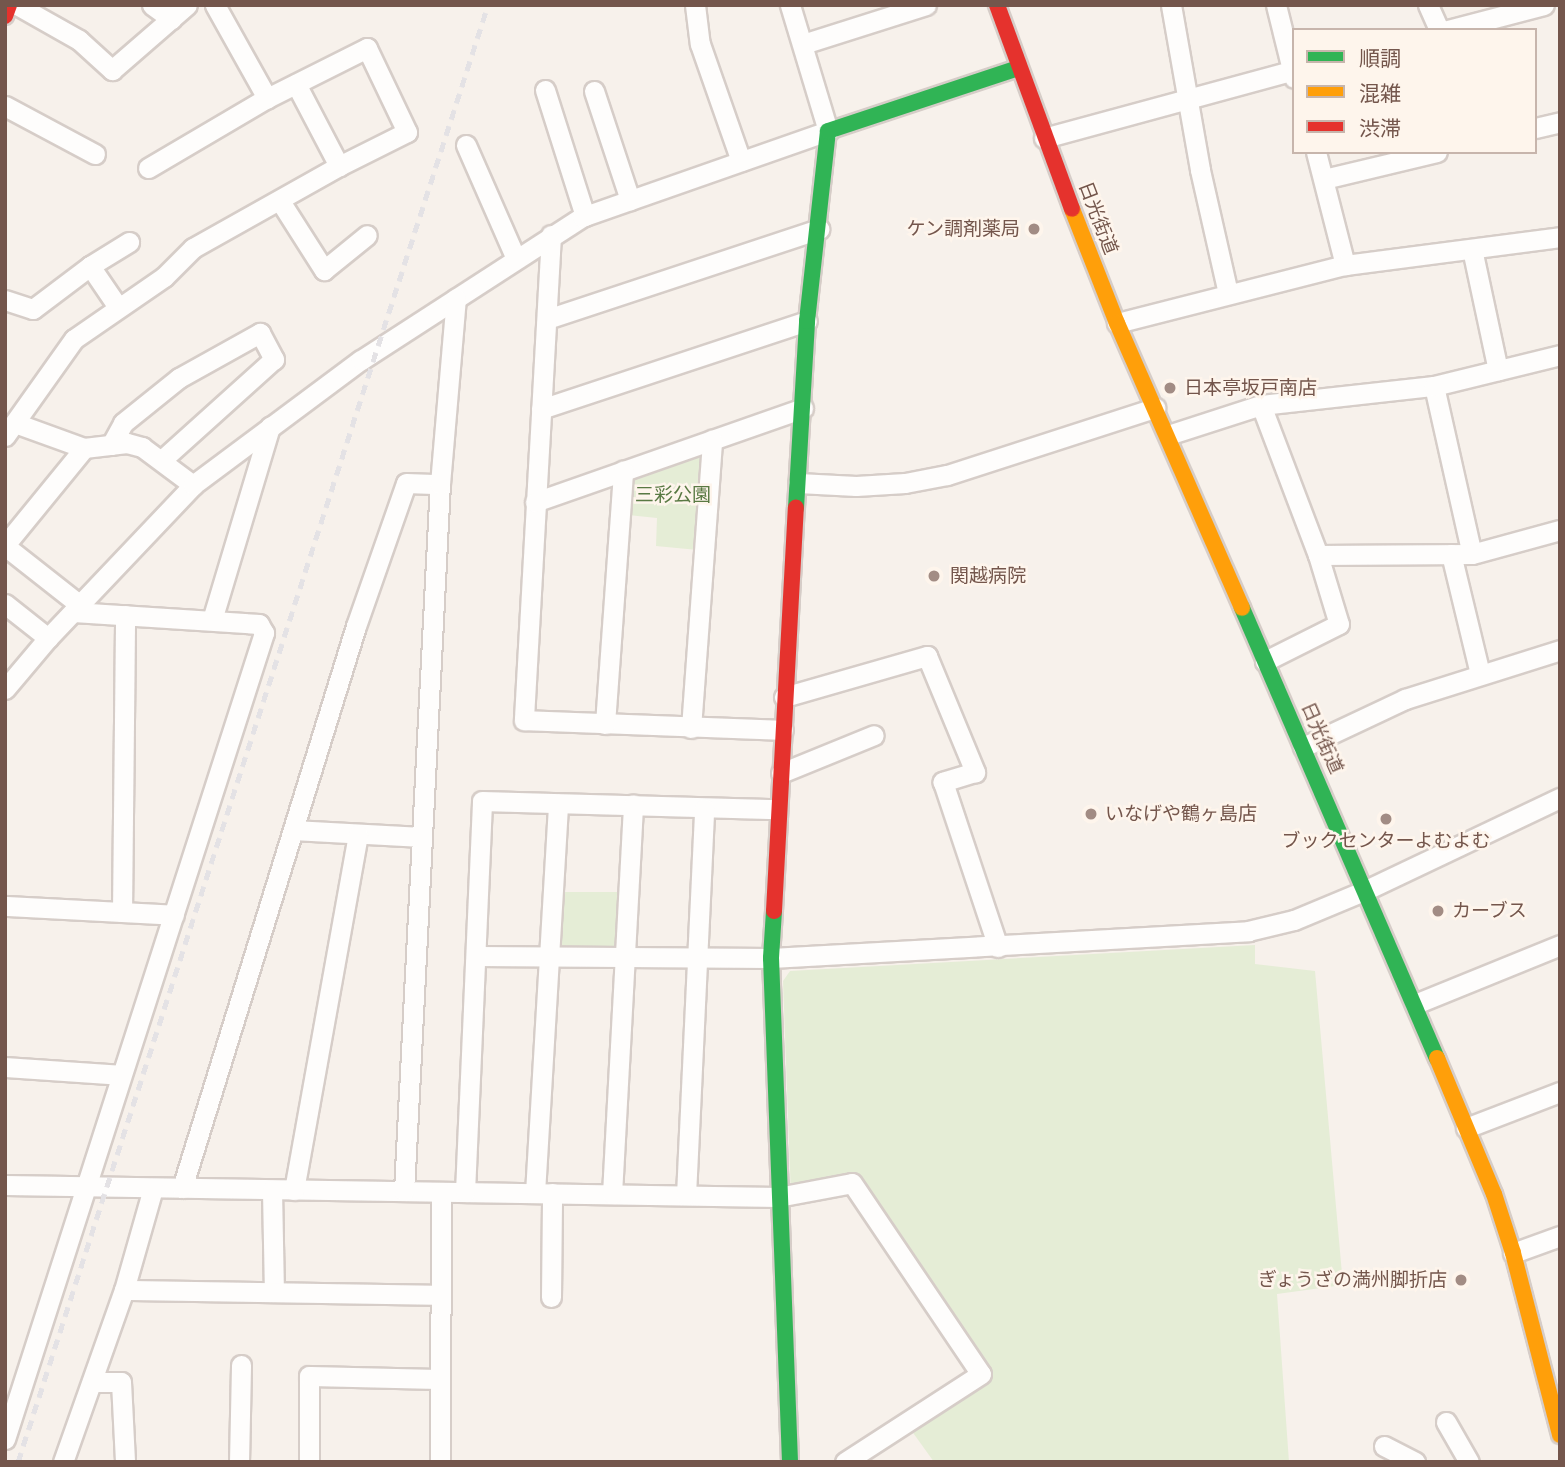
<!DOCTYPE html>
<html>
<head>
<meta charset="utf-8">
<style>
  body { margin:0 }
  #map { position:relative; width:1565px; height:1467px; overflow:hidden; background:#f7f1eb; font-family:Helvetica,"Noto Sans JP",sans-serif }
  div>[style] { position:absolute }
  .green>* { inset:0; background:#e5edd6 }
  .roads { filter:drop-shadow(2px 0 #d6cdc8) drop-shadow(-2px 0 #d6cdc8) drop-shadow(0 2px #d6cdc8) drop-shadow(0 -2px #d6cdc8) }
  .street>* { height:19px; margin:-9.5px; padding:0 9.5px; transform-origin:9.5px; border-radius:9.5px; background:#fefdfc }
  .fast>* { height:16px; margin:-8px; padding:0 8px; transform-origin:8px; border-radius:8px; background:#30b455 }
  .slow>* { height:16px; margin:-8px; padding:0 8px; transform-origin:8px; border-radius:8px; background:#ff9f0a }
  .jam>* { height:16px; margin:-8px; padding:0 8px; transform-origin:8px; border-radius:8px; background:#e5322d }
  .rail>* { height:5px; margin-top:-2.5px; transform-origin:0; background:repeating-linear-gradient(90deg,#e4e2e5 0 10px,transparent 0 17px) }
  .dots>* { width:19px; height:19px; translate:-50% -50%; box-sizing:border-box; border:4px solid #fef5ec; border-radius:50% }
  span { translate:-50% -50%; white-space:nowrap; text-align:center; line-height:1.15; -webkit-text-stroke:5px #fef5ec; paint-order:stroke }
  .street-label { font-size:19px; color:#74564c }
  .poi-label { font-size:19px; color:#74564c }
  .right { translate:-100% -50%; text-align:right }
  .left { translate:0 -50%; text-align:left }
  .park-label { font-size:19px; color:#597943 }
  .frame { position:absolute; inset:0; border:7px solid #74564c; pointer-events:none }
  .legend { position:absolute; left:1292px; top:28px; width:245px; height:126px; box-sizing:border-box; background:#fef5ec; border:2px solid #c7b5ac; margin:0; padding:9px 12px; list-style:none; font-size:21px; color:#74564c }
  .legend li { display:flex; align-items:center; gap:14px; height:35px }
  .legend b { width:35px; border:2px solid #c7b5ac }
</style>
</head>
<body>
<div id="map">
  <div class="green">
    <div style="clip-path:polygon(705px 453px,698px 550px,656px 546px,657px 518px,628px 515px,631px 478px)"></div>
    <div style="clip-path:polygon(559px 892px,624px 892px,621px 944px,615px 948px,563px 948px,557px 942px)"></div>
    <div style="clip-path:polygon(1255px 945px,1255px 964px,1315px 971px,1343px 1285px,1277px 1294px,1289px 1462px,934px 1462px,906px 1423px,981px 1375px,852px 1183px,791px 1196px,783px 981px,790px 971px)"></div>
  </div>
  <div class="roads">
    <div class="street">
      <div style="left:17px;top:5px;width:71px;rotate:29.4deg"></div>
      <div style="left:79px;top:40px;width:45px;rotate:42.3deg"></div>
      <div style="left:112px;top:70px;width:99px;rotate:-40.9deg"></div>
      <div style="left:152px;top:5px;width:24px;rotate:36deg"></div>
      <div style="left:215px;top:5px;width:107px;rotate:60.8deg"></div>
      <div style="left:695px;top:5px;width:39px;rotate:83deg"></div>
      <div style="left:700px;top:44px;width:124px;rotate:70.7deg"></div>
      <div style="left:1171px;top:5px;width:168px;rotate:80deg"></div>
      <div style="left:1200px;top:170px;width:126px;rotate:77.2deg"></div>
      <div style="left:1276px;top:5px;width:75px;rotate:76.1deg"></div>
      <div style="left:1428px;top:5px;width:27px;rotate:66deg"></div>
      <div style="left:1448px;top:30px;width:99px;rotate:-14.6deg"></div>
      <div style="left:803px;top:44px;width:129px;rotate:-17.6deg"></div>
      <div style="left:296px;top:84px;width:93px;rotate:62.3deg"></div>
      <div style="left:545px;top:90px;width:132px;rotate:72.4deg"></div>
      <div style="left:594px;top:91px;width:115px;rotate:71.7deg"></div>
      <div style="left:5px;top:106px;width:102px;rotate:28.1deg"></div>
      <div style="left:1535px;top:128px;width:26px;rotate:-13deg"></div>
      <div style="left:1044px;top:138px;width:259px;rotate:-15.2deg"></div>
      <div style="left:466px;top:145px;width:124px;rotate:66.3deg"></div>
      <div style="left:1316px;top:152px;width:117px;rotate:75.6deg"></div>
      <div style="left:1324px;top:179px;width:116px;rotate:-13.4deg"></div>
      <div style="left:280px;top:201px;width:82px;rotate:57.5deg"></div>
      <div style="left:324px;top:270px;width:55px;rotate:-39.1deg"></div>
      <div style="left:551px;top:235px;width:486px;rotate:93.2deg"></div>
      <div style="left:524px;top:720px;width:259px;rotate:2.2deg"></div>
      <div style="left:1472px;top:249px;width:124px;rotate:77.9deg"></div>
      <div style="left:90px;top:266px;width:50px;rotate:55.7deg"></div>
      <div style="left:5px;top:300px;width:29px;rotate:18deg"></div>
      <div style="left:33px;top:309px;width:71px;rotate:-37deg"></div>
      <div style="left:90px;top:266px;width:46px;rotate:-31.6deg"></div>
      <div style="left:547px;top:319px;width:287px;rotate:-18.3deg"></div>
      <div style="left:1117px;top:323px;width:235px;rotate:-14.3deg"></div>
      <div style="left:1345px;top:265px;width:217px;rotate:-7.4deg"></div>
      <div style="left:1434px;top:386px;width:172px;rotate:77.3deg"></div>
      <div style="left:1261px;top:405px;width:160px;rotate:69.2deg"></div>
      <div style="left:1318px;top:555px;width:72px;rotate:73.1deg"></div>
      <div style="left:1339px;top:624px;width:83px;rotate:153.4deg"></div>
      <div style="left:541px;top:409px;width:280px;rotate:-18.3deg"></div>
      <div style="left:15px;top:423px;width:73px;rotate:19.9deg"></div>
      <div style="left:84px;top:448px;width:43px;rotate:-6.6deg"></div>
      <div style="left:127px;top:443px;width:16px;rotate:15deg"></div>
      <div style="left:142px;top:447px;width:64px;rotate:36.7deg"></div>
      <div style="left:1168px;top:435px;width:98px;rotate:-17.9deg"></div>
      <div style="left:1261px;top:405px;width:174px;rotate:-6.3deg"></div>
      <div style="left:1434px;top:386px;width:130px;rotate:-13.8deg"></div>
      <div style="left:5px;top:436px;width:119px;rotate:-54.6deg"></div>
      <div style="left:74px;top:339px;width:109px;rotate:-34.6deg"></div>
      <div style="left:164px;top:277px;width:41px;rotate:-45deg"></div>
      <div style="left:193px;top:248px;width:167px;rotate:-29.3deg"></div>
      <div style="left:339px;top:166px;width:76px;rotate:-26.6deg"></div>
      <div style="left:407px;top:132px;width:93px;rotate:-115.5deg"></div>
      <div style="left:367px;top:48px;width:112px;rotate:153.4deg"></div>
      <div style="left:267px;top:98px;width:138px;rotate:149.5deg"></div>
      <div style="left:111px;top:445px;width:25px;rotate:-61deg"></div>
      <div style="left:123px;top:423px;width:72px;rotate:-38.8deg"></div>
      <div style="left:179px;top:378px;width:93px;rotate:-29.1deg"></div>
      <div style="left:260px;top:333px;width:30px;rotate:62deg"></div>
      <div style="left:274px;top:359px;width:151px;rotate:138deg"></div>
      <div style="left:798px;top:483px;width:58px;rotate:3deg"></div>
      <div style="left:856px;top:486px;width:49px;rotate:-3.5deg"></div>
      <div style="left:905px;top:483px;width:43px;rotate:-10.8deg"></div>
      <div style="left:947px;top:475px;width:219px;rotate:-17.9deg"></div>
      <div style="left:535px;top:502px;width:284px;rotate:-19.3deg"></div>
      <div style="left:5px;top:545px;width:125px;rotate:-50.8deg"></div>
      <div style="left:5px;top:546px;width:95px;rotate:38.2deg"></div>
      <div style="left:1451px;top:554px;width:123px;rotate:76.4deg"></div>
      <div style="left:1318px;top:555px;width:154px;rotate:-0.4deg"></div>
      <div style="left:1472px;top:554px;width:91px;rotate:-15.3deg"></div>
      <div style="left:5px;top:604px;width:55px;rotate:38.3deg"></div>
      <div style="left:212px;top:620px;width:202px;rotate:-73.3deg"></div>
      <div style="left:5px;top:689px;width:67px;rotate:-49.9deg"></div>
      <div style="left:48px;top:638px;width:211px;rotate:-46.5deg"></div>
      <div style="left:193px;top:485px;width:209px;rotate:-36.7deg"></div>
      <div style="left:361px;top:360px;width:263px;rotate:-32.9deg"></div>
      <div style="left:582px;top:217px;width:261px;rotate:-19.3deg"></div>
      <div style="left:828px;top:131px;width:132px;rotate:-106.8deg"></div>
      <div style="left:784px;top:697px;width:149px;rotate:-16deg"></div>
      <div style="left:927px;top:656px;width:126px;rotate:67.5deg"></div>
      <div style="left:975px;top:772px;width:34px;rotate:163deg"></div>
      <div style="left:943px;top:782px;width:174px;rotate:71.6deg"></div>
      <div style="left:605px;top:724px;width:254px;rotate:-85.9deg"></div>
      <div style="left:691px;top:728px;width:289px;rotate:-85.8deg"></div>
      <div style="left:1303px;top:747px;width:113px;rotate:-25.2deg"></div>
      <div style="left:1405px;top:699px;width:163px;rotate:-17.5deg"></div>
      <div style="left:781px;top:773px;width:100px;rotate:-22.2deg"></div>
      <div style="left:293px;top:830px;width:129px;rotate:3.1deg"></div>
      <div style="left:5px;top:906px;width:169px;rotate:3deg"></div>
      <div style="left:122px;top:912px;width:297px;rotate:-89.4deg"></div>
      <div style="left:476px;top:956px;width:295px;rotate:0.4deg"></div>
      <div style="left:771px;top:958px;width:478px;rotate:-3.2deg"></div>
      <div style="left:1248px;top:931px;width:47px;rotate:-13.4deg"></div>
      <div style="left:1294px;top:920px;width:78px;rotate:-22.6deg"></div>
      <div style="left:1366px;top:890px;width:215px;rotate:-25.4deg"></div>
      <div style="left:1415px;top:1004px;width:157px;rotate:-22.1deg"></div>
      <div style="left:5px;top:1067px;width:116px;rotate:3.9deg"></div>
      <div style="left:1466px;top:1128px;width:101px;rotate:-21deg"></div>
      <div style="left:5px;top:1185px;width:773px;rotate:0.89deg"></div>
      <div style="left:778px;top:1197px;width:75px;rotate:-10.7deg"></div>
      <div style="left:852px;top:1183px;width:230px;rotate:56deg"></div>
      <div style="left:981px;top:1374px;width:162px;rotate:147.1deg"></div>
      <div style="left:182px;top:1188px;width:588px;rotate:-72.8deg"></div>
      <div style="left:356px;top:626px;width:151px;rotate:-70.7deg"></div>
      <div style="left:406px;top:483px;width:34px;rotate:2deg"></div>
      <div style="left:272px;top:1190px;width:101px;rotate:88.9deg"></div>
      <div style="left:294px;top:1190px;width:361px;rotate:-79.8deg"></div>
      <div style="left:404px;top:1191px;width:708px;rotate:-87.09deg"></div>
      <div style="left:440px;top:484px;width:186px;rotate:-85.1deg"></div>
      <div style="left:465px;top:1192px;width:391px;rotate:-87.5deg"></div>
      <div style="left:482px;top:801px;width:295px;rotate:1.6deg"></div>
      <div style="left:535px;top:1193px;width:390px;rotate:-86.6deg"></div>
      <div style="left:612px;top:1194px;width:390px;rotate:-86.9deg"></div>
      <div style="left:686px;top:1195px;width:387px;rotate:-87.3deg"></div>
      <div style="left:1513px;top:1253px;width:50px;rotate:-19.9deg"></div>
      <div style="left:124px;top:1290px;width:316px;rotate:0.9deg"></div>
      <div style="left:551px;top:1297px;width:104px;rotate:-89.4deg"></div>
      <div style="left:93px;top:1382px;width:28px"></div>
      <div style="left:121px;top:1382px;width:80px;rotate:87.1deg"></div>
      <div style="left:1446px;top:1422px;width:46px;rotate:60.1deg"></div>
      <div style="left:5px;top:1439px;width:847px;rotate:-72.19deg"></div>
      <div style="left:264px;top:633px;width:10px;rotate:-119deg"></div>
      <div style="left:259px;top:624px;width:186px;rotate:-176.3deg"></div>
      <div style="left:1384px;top:1446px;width:35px;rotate:27deg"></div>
      <div style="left:63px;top:1462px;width:182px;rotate:-70.5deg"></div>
      <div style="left:124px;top:1290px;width:106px;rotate:-74.1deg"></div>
      <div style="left:239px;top:1462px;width:97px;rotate:-88.8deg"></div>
      <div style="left:309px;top:1462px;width:86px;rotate:-90deg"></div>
      <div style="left:309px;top:1376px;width:130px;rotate:1.3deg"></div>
      <div style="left:440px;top:1462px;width:270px;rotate:-89.8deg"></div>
    </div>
    <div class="fast">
      <div style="left:796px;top:508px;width:187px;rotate:-86.6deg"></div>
      <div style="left:807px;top:321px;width:191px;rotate:-83.7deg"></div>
      <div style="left:828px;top:131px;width:200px;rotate:-18.3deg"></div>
      <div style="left:1242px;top:608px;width:490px;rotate:66.6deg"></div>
      <div style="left:774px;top:911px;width:47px;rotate:93.7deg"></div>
      <div style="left:771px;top:958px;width:504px;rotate:87.84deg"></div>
    </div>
    <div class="slow">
      <div style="left:1072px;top:209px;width:123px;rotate:68.5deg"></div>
      <div style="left:1117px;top:323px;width:311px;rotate:66.3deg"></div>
      <div style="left:1437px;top:1058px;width:147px;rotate:67.3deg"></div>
      <div style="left:1494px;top:1194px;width:62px;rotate:72.1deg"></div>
      <div style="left:1513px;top:1253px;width:188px;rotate:75.5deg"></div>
    </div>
    <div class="jam">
      <div style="left:997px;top:5px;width:217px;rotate:69.8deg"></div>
      <div style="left:5px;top:16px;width:12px;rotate:-70deg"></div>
      <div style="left:774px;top:911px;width:404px;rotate:-86.9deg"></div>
    </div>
  </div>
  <div class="rail">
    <div style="left:18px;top:1462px;width:1531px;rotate:-72.12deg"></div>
  </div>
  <div class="dots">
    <div style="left:1034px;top:229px;background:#a28c84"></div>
    <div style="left:1170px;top:388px;background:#a28c84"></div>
    <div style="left:934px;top:576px;background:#a28c84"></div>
    <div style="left:1091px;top:814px;background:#a28c84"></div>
    <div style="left:1386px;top:819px;background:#a28c84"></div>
    <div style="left:1438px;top:911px;background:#a28c84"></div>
    <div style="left:1461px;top:1280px;background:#a28c84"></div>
  </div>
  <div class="street-label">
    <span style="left:1098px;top:218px;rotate:69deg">日光街道</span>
    <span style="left:1322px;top:738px;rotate:66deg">日光街道</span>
  </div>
  <div class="poi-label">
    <span class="right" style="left:1020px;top:229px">ケン調剤薬局</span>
    <span class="left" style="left:1184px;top:388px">日本亭坂戸南店</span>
    <span class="left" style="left:950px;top:576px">関越病院</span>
    <span class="left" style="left:1105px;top:814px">いなげや鶴ヶ島店</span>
    <span style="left:1386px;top:841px">ブックセンターよむよむ</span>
    <span class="left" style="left:1452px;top:911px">カーブス</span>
    <span class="right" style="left:1447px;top:1280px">ぎょうざの満州脚折店</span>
  </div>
  <div class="park-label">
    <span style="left:673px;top:495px">三彩公園</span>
  </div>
  <div class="frame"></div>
  <ul class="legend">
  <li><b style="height:9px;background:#30b455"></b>順調</li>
  <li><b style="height:9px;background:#ff9f0a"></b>混雑</li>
  <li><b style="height:9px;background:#e5322d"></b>渋滞</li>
  </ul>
</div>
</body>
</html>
